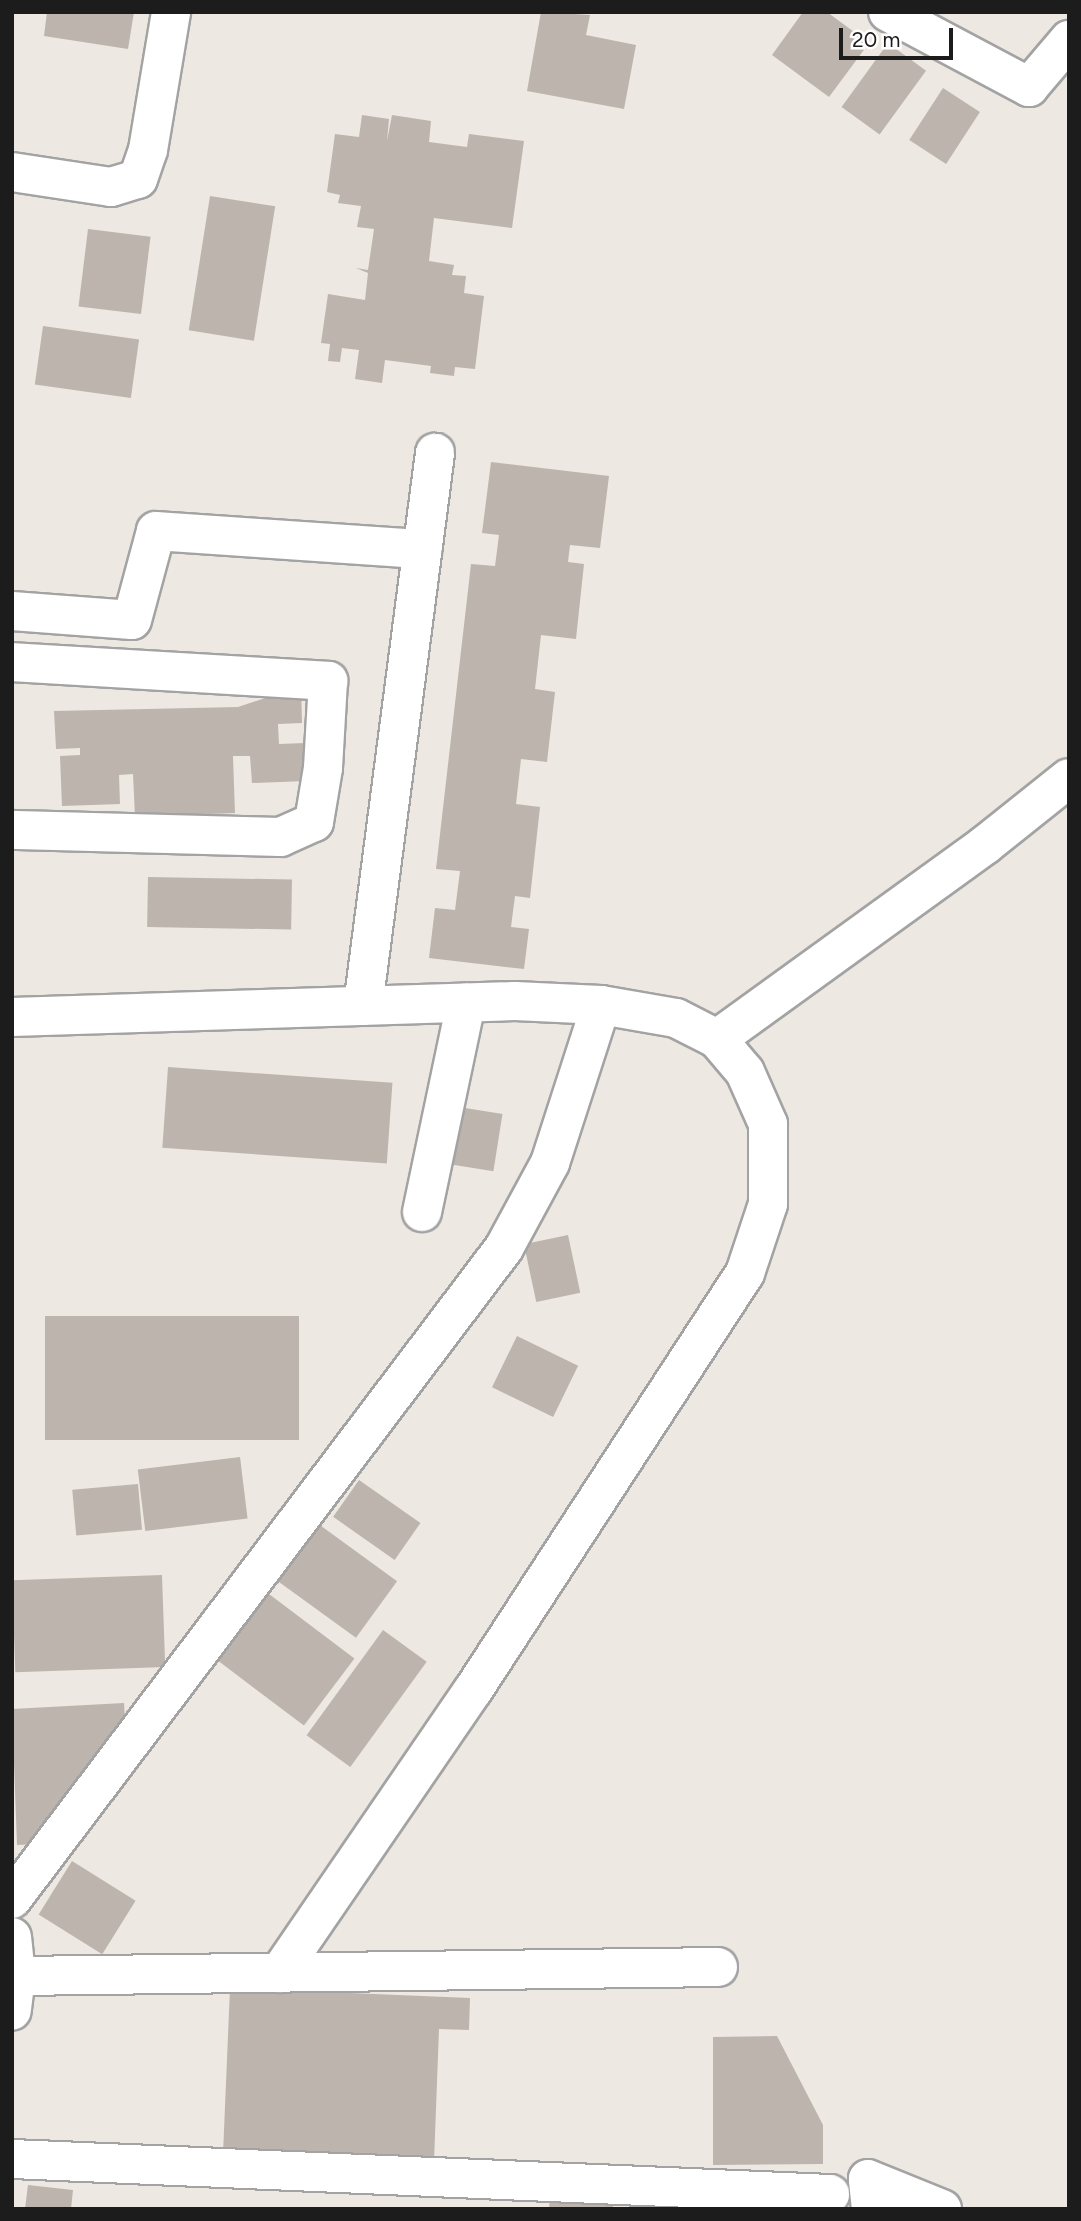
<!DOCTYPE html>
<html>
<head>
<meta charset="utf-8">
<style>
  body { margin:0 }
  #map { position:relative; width:1081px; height:2221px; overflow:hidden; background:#ede8e2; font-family:Figtree,sans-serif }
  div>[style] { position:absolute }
  .building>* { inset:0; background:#bdb4ae; transform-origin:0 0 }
  .roads { filter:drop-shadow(2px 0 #a3a3a3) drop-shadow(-2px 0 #a3a3a3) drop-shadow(0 2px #a3a3a3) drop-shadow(0 -2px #a3a3a3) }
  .minor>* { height:38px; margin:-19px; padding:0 19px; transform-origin:19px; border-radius:19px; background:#fff }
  span { translate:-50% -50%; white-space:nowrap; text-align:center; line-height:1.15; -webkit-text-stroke:5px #fff; paint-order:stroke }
  .frame { position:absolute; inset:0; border:14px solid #1c1c1c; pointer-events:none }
  .scale { position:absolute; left:839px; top:28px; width:114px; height:32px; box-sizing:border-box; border:4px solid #1c1c1c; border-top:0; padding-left:9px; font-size:21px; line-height:24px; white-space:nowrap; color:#1c1c1c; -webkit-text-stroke:5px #fff; paint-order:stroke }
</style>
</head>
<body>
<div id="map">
  <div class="building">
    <div style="clip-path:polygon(47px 12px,134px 12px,128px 49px,44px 36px)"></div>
    <div style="clip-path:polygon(541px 12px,590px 15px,586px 35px,636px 45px,624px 109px,527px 91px)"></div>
    <div style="clip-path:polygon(803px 12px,827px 12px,869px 43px,829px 97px,772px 55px)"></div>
    <div style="left:888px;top:43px;width:47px;height:79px;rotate:36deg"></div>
    <div style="left:943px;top:88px;width:44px;height:62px;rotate:33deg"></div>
    <div style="clip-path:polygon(362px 115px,389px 119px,387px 141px,392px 115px,431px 121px,429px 142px,467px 147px,469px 134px,524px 141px,512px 228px,434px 218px,429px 261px,454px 265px,452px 275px,466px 276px,464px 293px,484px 296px,475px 369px,455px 367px,454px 376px,430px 373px,431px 366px,385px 360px,382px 383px,355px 379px,359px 350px,342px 348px,340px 362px,328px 361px,330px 344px,321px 343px,328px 294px,365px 300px,368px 273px,356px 268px,368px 270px,374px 229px,357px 227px,361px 206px,338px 203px,340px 195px,327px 192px,335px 134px,359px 137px)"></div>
    <div style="left:210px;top:196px;width:66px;height:136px;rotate:9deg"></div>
    <div style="left:88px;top:229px;width:63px;height:78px;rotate:7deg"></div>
    <div style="left:43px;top:326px;width:97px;height:59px;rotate:8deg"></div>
    <div style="clip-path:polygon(491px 462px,609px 476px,600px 548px,570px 545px,568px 562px,584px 564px,576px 639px,541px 635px,535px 689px,555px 692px,547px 762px,521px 759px,516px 804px,540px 807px,530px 898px,515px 896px,511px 927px,529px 929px,524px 969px,429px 958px,435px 908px,455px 910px,460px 871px,436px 869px,471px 564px,495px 566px,499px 535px,482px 533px)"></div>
    <div style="clip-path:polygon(301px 686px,302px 723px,278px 724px,279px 744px,305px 743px,306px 781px,252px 783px,250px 756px,233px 756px,235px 813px,135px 817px,133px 774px,119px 775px,120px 804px,62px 806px,60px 756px,80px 755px,80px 748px,56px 749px,54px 711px,238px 707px)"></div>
    <div style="left:148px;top:877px;width:144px;height:50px;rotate:1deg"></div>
    <div style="left:168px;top:1067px;width:225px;height:81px;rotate:4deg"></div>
    <div style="left:459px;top:1107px;width:44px;height:58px;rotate:9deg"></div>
    <div style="left:568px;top:1235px;width:59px;height:45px;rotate:78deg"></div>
    <div style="left:299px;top:1316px;width:124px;height:254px;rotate:90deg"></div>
    <div style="left:517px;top:1336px;width:68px;height:57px;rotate:26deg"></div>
    <div style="left:240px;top:1457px;width:62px;height:103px;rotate:83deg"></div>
    <div style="left:359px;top:1480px;width:75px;height:45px;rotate:35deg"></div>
    <div style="left:138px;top:1484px;width:46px;height:66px;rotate:85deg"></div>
    <div style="left:317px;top:1523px;width:99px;height:70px;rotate:36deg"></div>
    <div style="left:162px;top:1575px;width:92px;height:150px;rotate:88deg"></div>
    <div style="left:269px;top:1594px;width:107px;height:84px;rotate:37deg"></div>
    <div style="left:383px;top:1630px;width:54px;height:130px;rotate:36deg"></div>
    <div style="clip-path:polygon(124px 1703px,126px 1736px,42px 1844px,17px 1845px,12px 1709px)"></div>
    <div style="left:72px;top:1861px;width:75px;height:63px;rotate:32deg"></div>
    <div style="clip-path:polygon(230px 1988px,470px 1998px,469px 2030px,439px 2029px,434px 2162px,223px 2154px)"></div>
    <div style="clip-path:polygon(777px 2036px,823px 2125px,823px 2164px,713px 2165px,713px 2037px)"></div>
    <div style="clip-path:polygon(28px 2185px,73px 2190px,71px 2209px,25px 2209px)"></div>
    <div style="clip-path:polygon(550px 2197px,613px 2202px,613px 2209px,549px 2209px)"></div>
  </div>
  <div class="roads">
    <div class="minor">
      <div style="left:888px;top:12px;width:160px;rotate:28deg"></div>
      <div style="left:1029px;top:87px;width:62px;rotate:-49.6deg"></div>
      <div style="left:12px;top:172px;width:100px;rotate:8.6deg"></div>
      <div style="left:111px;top:187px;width:28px;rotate:-17deg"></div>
      <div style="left:138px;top:179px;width:31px;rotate:-71deg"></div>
      <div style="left:148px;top:150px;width:140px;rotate:-80.5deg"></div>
      <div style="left:12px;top:611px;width:120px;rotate:4.3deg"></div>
      <div style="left:132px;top:620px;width:92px;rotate:-74.9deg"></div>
      <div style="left:156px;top:531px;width:267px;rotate:3.9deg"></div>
      <div style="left:12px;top:662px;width:317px;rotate:3.4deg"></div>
      <div style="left:328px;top:681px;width:87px;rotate:93.3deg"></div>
      <div style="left:323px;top:768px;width:55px;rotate:99.5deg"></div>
      <div style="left:314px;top:822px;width:37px;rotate:156deg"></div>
      <div style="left:280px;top:837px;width:268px;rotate:-178.5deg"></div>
      <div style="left:363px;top:1006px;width:558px;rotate:-82.58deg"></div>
      <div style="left:12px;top:1017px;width:503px;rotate:-1.82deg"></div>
      <div style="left:515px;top:1001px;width:86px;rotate:2.7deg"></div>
      <div style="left:601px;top:1005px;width:76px;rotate:9.8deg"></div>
      <div style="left:676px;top:1018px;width:46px;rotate:27.1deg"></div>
      <div style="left:717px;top:1039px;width:43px;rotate:49.7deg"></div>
      <div style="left:745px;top:1072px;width:57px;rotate:66.1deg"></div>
      <div style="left:768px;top:1124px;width:80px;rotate:90deg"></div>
      <div style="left:768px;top:1204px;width:73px;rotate:108.4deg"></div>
      <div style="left:745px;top:1273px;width:498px;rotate:123.1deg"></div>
      <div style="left:473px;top:1690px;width:343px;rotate:124.4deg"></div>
      <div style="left:717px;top:1039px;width:331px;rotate:-35.9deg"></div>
      <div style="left:985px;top:845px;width:107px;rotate:-38.6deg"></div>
      <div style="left:422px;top:1212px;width:214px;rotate:-78.1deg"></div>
      <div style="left:12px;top:1899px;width:816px;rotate:-52.92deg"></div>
      <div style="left:504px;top:1248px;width:97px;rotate:-61.6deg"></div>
      <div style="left:550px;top:1163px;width:166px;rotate:-72.1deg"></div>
      <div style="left:12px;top:1937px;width:39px;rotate:84deg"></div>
      <div style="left:16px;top:1976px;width:35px;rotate:97deg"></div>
      <div style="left:16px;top:1976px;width:702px;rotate:-0.73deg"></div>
      <div style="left:12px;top:2159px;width:819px;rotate:2.45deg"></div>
      <div style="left:871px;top:2209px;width:30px;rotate:-96deg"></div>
      <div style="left:868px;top:2179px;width:80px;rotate:22.1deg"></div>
    </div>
  </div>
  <div class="frame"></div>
  <div class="scale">20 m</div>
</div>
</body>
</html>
